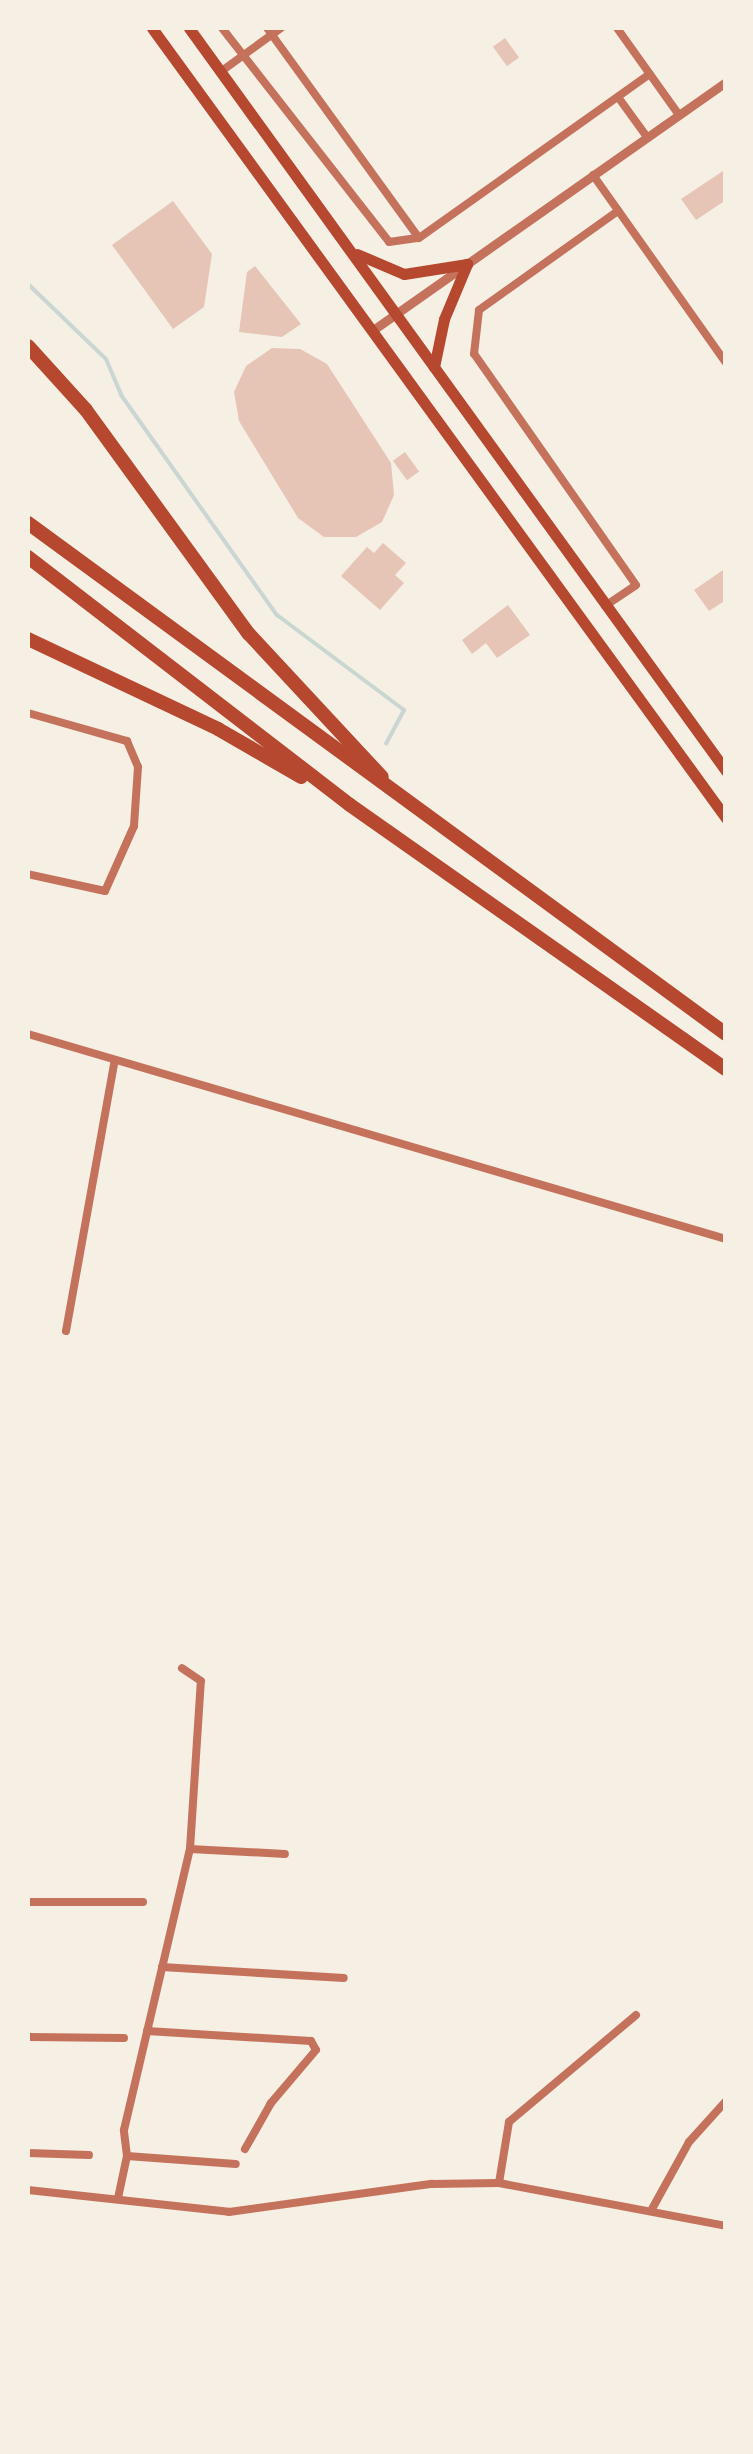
<!DOCTYPE html>
<html>
<head>
<meta charset="utf-8">
<style>
  body { margin:0 }
  #map { position:relative; width:753px; height:2454px; overflow:hidden; background:#f6efe4; font-family:Cabin,sans-serif }
  div>[style] { position:absolute }
  .stream>* { height:4px; margin:-2px; padding:0 2px; transform-origin:2px; border-radius:2px; background:#c9d6d2 }
  .building>* { inset:0; background:#e6c5b7; transform-origin:0 0 }
  .minor>* { height:8px; margin:-4px; padding:0 4px; transform-origin:4px; border-radius:4px; background:#c5725c }
  .tertiary>* { height:9px; margin:-4.5px; padding:0 4.5px; transform-origin:4.5px; border-radius:4.5px; background:#c5725c }
  .primary>* { height:11px; margin:-5.5px; padding:0 5.5px; transform-origin:5.5px; border-radius:5.5px; background:#b5482f }
  .motorway>* { height:14px; margin:-7px; padding:0 7px; transform-origin:7px; border-radius:7px; background:#b5482f }
  span { translate:-50% -50%; white-space:nowrap; text-align:center; line-height:1.15; -webkit-text-stroke:8px #f6efe4; paint-order:stroke }
  .frame { position:absolute; inset:0; border:30px solid #f6efe4; pointer-events:none }
</style>
</head>
<body>
<div id="map">
  <div class="stream">
    <div style="left:28px;top:284px;width:108px;rotate:43.9deg"></div>
    <div style="left:106px;top:359px;width:39px;rotate:67deg"></div>
    <div style="left:121px;top:395px;width:270px;rotate:54.7deg"></div>
    <div style="left:277px;top:615px;width:159px;rotate:36.8deg"></div>
    <div style="left:404px;top:710px;width:38px;rotate:118deg"></div>
  </div>
  <div class="building">
    <div style="left:505px;top:38px;width:24px;height:15px;rotate:54deg"></div>
    <div style="clip-path:polygon(726px 169px,726px 200px,696px 220px,681px 199px)"></div>
    <div style="clip-path:polygon(173px 201px,212px 254px,204px 307px,173px 329px,112px 245px)"></div>
    <div style="clip-path:polygon(255px 266px,301px 324px,282px 337px,239px 332px,247px 272px)"></div>
    <div style="clip-path:polygon(272px 348px,300px 349px,327px 364px,391px 463px,394px 495px,382px 522px,356px 537px,324px 537px,298px 518px,239px 421px,234px 392px,246px 366px)"></div>
    <div style="left:405px;top:452px;width:24px;height:15px;rotate:54deg"></div>
    <div style="clip-path:polygon(383px 543px,406px 563px,395px 575px,404px 583px,380px 610px,341px 576px,367px 547px,374px 553px)"></div>
    <div style="clip-path:polygon(726px 568px,726px 600px,709px 611px,694px 590px)"></div>
    <div style="clip-path:polygon(508px 605px,530px 635px,497px 658px,486px 643px,472px 654px,462px 640px)"></div>
  </div>
  <div class="minor">
    <div style="left:222px;top:28px;width:271px;rotate:52deg"></div>
    <div style="left:389px;top:242px;width:30px;rotate:-8deg"></div>
    <div style="left:419px;top:238px;width:283px;rotate:-35.4deg"></div>
    <div style="left:267px;top:28px;width:259px;rotate:54.1deg"></div>
    <div style="left:617px;top:28px;width:107px;rotate:54.5deg"></div>
    <div style="left:223px;top:70px;width:72px;rotate:-35.9deg"></div>
    <div style="left:618px;top:97px;width:49px;rotate:54.1deg"></div>
    <div style="left:593px;top:175px;width:230px;rotate:54.7deg"></div>
    <div style="left:605px;top:606px;width:37px;rotate:-34deg"></div>
    <div style="left:636px;top:585px;width:282px;rotate:-125deg"></div>
    <div style="left:474px;top:354px;width:44px;rotate:-83.5deg"></div>
    <div style="left:479px;top:310px;width:171px;rotate:-35.5deg"></div>
    <div style="left:28px;top:713px;width:103px;rotate:15.8deg"></div>
    <div style="left:127px;top:741px;width:28px;rotate:67deg"></div>
    <div style="left:138px;top:767px;width:59px;rotate:93.9deg"></div>
    <div style="left:134px;top:826px;width:71px;rotate:114deg"></div>
    <div style="left:105px;top:891px;width:79px;rotate:-167.6deg"></div>
    <div style="left:28px;top:1034px;width:727px;rotate:16.37deg"></div>
    <div style="left:66px;top:1331px;width:275px;rotate:-79.8deg"></div>
    <div style="left:190px;top:1849px;width:95px;rotate:3deg"></div>
    <div style="left:28px;top:1902px;width:115px"></div>
    <div style="left:162px;top:1967px;width:182px;rotate:3.5deg"></div>
    <div style="left:147px;top:2031px;width:164px;rotate:3.5deg"></div>
    <div style="left:311px;top:2041px;width:10px;rotate:61deg"></div>
    <div style="left:316px;top:2050px;width:70px;rotate:130.3deg"></div>
    <div style="left:271px;top:2103px;width:53px;rotate:119.5deg"></div>
    <div style="left:28px;top:2037px;width:96px;rotate:0.6deg"></div>
    <div style="left:28px;top:2153px;width:61px;rotate:1.9deg"></div>
    <div style="left:127px;top:2156px;width:109px;rotate:4.2deg"></div>
    <div style="left:499px;top:2183px;width:62px;rotate:-80.7deg"></div>
    <div style="left:509px;top:2122px;width:166px;rotate:-40.1deg"></div>
    <div style="left:28px;top:2190px;width:202px;rotate:6.2deg"></div>
    <div style="left:229px;top:2212px;width:205px;rotate:-7.9deg"></div>
    <div style="left:432px;top:2184px;width:67px;rotate:-0.9deg"></div>
    <div style="left:499px;top:2183px;width:231px;rotate:10.7deg"></div>
    <div style="left:118px;top:2198px;width:43px;rotate:-77.9deg"></div>
    <div style="left:127px;top:2156px;width:26px;rotate:-97deg"></div>
    <div style="left:124px;top:2130px;width:289px;rotate:-76.8deg"></div>
    <div style="left:190px;top:1849px;width:168px;rotate:-86.3deg"></div>
    <div style="left:201px;top:1681px;width:23px;rotate:-146deg"></div>
    <div style="left:652px;top:2209px;width:77px;rotate:-61.1deg"></div>
    <div style="left:689px;top:2142px;width:55px;rotate:-47.9deg"></div>
  </div>
  <div class="tertiary">
    <div style="left:373px;top:330px;width:431px;rotate:-35.1deg"></div>
  </div>
  <div class="primary">
    <div style="left:152px;top:28px;width:977px;rotate:54deg"></div>
    <div style="left:189px;top:28px;width:917px;rotate:54.14deg"></div>
    <div style="left:357px;top:254px;width:51px;rotate:23.1deg"></div>
    <div style="left:404px;top:274px;width:64px;rotate:-9deg"></div>
    <div style="left:434px;top:367px;width:49px;rotate:-78.2deg"></div>
    <div style="left:444px;top:319px;width:60px;rotate:-67.3deg"></div>
  </div>
  <div class="motorway">
    <div style="left:28px;top:346px;width:86px;rotate:47.8deg"></div>
    <div style="left:86px;top:410px;width:277px;rotate:54deg"></div>
    <div style="left:249px;top:634px;width:195px;rotate:47.1deg"></div>
    <div style="left:28px;top:523px;width:865px;rotate:36.21deg"></div>
    <div style="left:28px;top:557px;width:406px;rotate:37.6deg"></div>
    <div style="left:350px;top:805px;width:459px;rotate:35.1deg"></div>
    <div style="left:28px;top:639px;width:210px;rotate:25.3deg"></div>
    <div style="left:218px;top:729px;width:96px;rotate:30deg"></div>
  </div>
  <div class="frame"></div>
</div>
</body>
</html>
